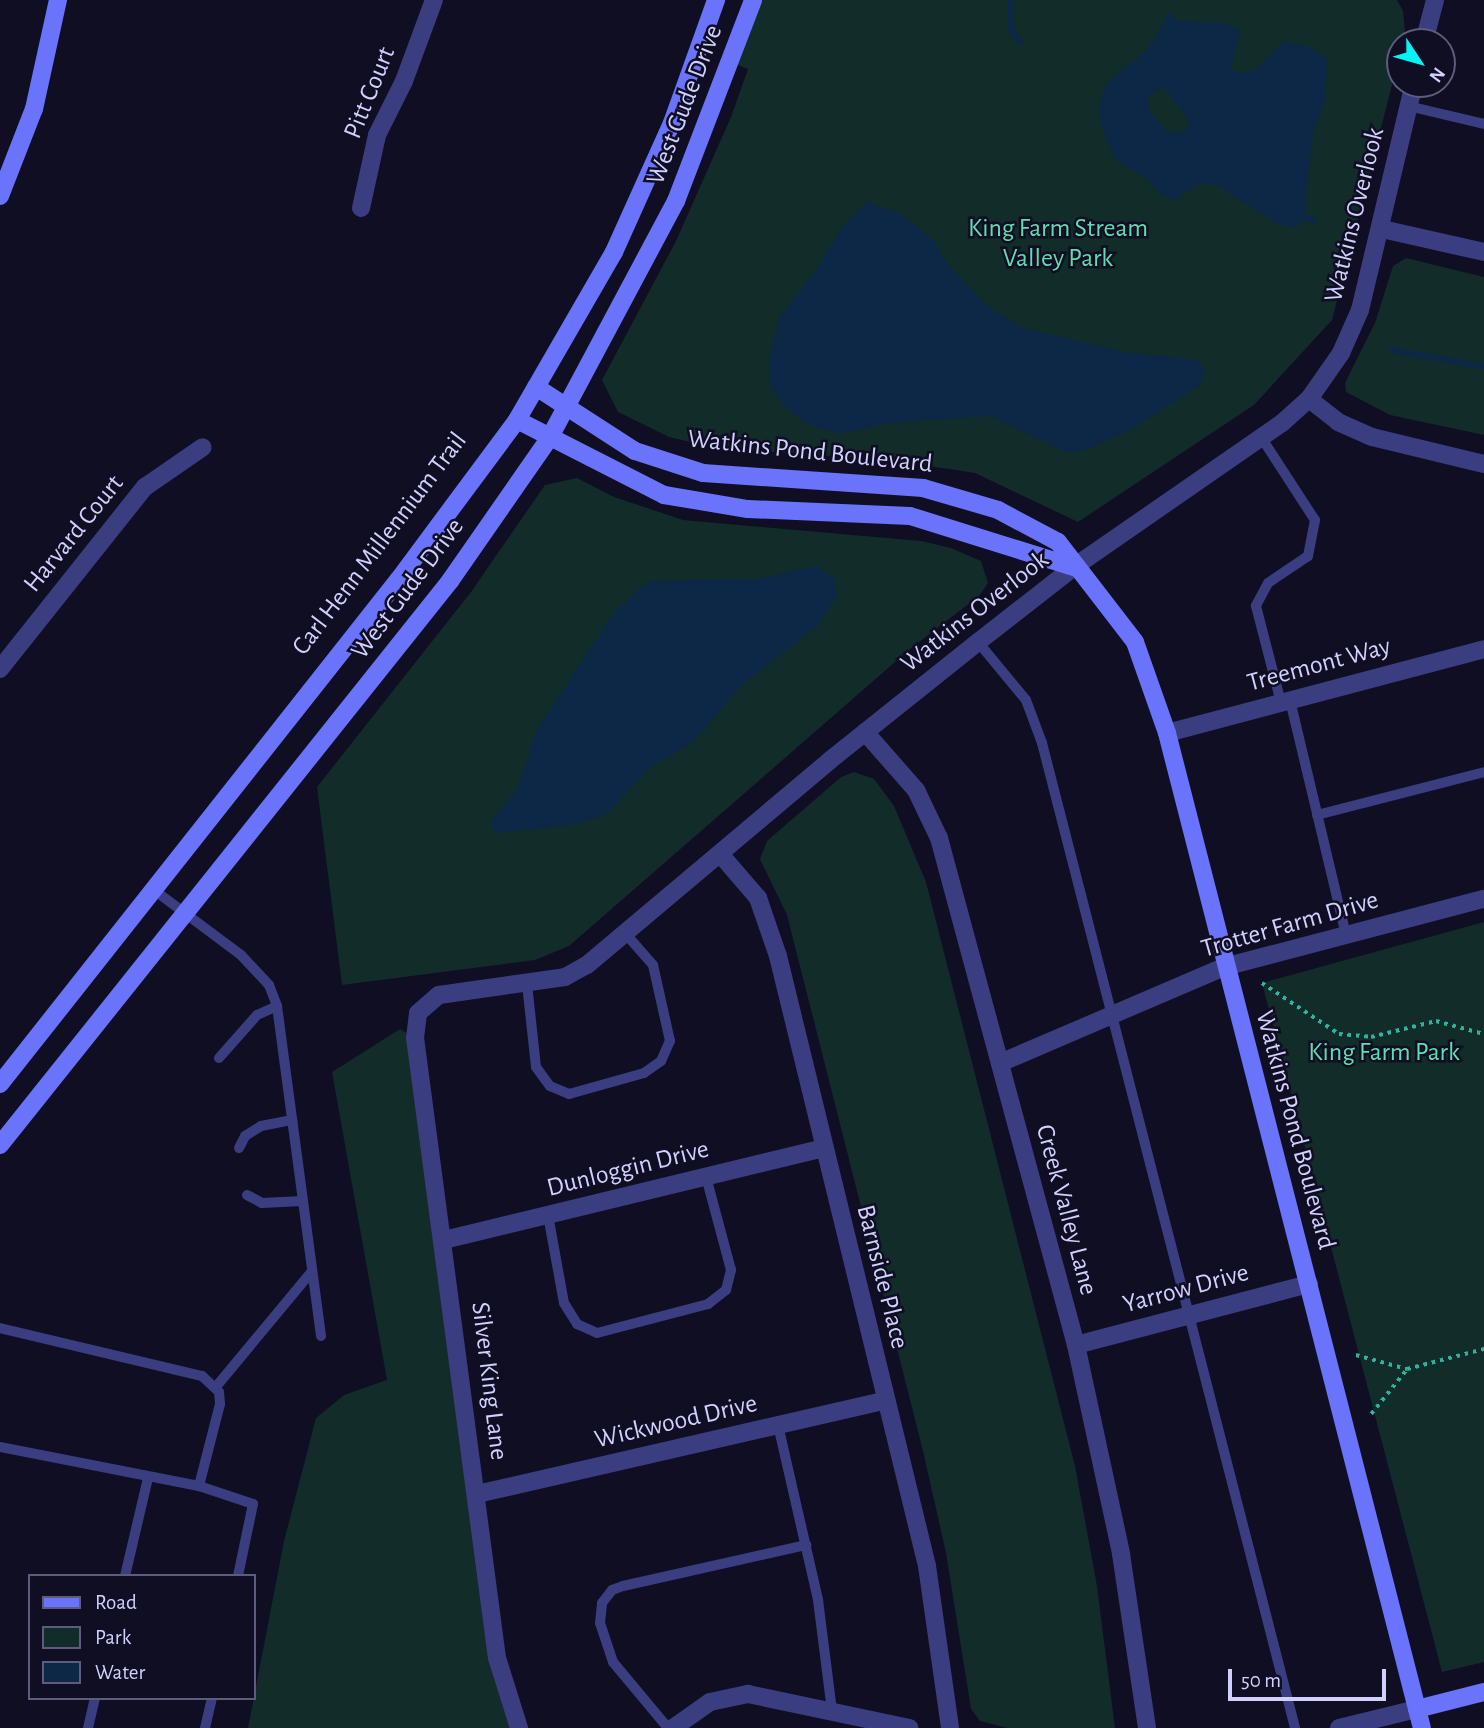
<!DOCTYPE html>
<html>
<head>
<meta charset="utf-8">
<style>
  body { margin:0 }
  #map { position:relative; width:1484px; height:1728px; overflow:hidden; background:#100e22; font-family:"Alegreya Sans",sans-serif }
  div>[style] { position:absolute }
  .green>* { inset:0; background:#112c29 }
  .water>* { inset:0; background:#0d2847 }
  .stream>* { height:6px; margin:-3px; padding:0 3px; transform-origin:3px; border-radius:3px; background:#0d2847 }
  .path>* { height:3.5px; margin-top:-1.75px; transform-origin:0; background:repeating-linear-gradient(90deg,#30b29e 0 3.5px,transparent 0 8.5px) }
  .lane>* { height:10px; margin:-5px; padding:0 5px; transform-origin:5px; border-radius:5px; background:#3a3e81 }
  .street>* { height:18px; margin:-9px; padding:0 9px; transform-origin:9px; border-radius:9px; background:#3a3e81 }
  .secondary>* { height:18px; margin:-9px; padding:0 9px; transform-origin:9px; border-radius:9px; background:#6973fc }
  span { translate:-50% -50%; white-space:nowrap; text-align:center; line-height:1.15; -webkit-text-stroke:5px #100e22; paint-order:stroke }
  .street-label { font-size:26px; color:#d1d0fe }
  .park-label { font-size:26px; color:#5eddb1 }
  .legend { position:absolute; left:28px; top:1574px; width:228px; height:126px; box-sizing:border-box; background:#100e22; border:2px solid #5d5c7a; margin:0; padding:9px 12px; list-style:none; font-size:21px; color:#d1d0fe }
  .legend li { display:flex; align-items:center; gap:14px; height:35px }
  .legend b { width:35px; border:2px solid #5d5c7a }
  .north { position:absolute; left:1386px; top:28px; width:70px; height:70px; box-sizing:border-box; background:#100e22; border:2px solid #5d5c7a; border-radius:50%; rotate:126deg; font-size:19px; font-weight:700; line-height:28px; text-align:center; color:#d1d0fe }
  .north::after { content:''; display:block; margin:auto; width:24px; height:32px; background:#04f4f6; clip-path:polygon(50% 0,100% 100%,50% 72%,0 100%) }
  .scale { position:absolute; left:1228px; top:1669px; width:158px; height:32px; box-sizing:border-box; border:4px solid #d1d0fe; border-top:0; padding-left:9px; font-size:21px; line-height:24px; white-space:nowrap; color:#d1d0fe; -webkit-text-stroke:5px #100e22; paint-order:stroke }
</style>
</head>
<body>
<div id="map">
  <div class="green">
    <div style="clip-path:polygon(753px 0,1397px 0,1403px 11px,1405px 34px,1332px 320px,1254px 405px,1078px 522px,975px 473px,890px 460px,716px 448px,669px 437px,618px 412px,602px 380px,676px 241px,731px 117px,748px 69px,733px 63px)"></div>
    <div style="clip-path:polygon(1406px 258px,1484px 277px,1484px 435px,1390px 415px,1346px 392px,1345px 383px,1375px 323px,1393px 266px)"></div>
    <div style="clip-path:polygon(577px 478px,614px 497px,683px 520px,921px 541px,951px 548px,981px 561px,988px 583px,979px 596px,910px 649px,569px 946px,535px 960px,342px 985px,317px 787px,471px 592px,545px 485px)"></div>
    <div style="clip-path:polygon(854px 772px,874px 779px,894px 806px,926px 882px,1075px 1466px,1097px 1586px,1115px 1728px,1007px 1728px,980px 1721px,971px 1709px,946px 1553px,923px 1451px,787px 915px,760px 859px,767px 841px,841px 777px)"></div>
    <div style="clip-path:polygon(1484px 922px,1484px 1662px,1442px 1672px,1262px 983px)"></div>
    <div style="clip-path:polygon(400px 1029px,415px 1038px,490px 1601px,519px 1728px,248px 1728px,284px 1541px,316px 1418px,344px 1395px,387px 1380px,332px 1072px)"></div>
  </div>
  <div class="water">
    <div style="clip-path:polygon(evenodd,1170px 12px,1177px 21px,1227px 24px,1240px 31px,1231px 69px,1242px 73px,1255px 70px,1283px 42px,1308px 46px,1327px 59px,1325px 98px,1314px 130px,1306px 192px,1306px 218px,1295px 227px,1278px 224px,1217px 185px,1199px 183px,1175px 200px,1161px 195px,1147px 179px,1116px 160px,1101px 126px,1099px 105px,1106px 84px,1149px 48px,1170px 12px,1163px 87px,1188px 118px,1189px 127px,1182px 133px,1166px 130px,1149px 111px,1147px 97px,1163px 87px)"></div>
    <div style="clip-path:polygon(867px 202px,901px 214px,935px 242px,949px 266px,987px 306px,1022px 328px,1129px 353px,1198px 360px,1205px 370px,1200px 385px,1129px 431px,1082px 451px,1066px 452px,991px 416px,887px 423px,840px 434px,810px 425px,785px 407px,771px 389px,769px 360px,779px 319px,819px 266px,842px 227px)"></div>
    <div style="clip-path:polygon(816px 566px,835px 579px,837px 597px,816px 627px,742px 685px,694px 741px,650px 768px,607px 814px,574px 825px,495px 833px,491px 821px,518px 788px,537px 729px,616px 610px,649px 581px,759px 579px)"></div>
  </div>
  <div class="stream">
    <div style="left:1010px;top:0;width:30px;rotate:88deg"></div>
    <div style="left:1011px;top:30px;width:15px;rotate:53deg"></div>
    <div style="left:1306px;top:218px;width:8px;rotate:14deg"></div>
    <div style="left:1392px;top:350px;width:94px;rotate:10.5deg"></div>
  </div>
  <div class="path">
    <div style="left:1262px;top:983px;width:92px;rotate:33.5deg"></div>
    <div style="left:1339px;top:1034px;width:32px;rotate:5deg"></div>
    <div style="left:1371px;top:1037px;width:67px;rotate:-13.8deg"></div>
    <div style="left:1436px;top:1021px;width:50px;rotate:15.2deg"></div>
    <div style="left:1356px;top:1355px;width:53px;rotate:15.4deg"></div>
    <div style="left:1371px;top:1414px;width:58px;rotate:-51.3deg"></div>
    <div style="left:1407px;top:1369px;width:80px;rotate:-14.6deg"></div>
  </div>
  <div class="lane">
    <div style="left:1408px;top:106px;width:78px;rotate:13.3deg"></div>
    <div style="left:1261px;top:437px;width:99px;rotate:57deg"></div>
    <div style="left:1315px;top:520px;width:37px;rotate:101deg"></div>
    <div style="left:1308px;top:556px;width:48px;rotate:146deg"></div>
    <div style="left:1268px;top:583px;width:26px;rotate:118deg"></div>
    <div style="left:1256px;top:606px;width:100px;rotate:75.5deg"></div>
    <div style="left:978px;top:642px;width:75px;rotate:50.4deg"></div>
    <div style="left:1026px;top:700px;width:46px;rotate:69.6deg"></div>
    <div style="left:1042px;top:743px;width:1017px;rotate:75.59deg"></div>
    <div style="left:1290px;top:700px;width:242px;rotate:76.6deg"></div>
    <div style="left:1317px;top:815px;width:172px;rotate:-14.4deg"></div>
    <div style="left:154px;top:890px;width:109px;rotate:36.8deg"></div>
    <div style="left:241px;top:955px;width:41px;rotate:47deg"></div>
    <div style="left:269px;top:985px;width:22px;rotate:69deg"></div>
    <div style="left:277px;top:1006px;width:333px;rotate:82.4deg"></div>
    <div style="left:527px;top:984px;width:83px;rotate:83.8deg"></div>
    <div style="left:536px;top:1067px;width:24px;rotate:54deg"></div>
    <div style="left:550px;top:1086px;width:21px;rotate:23deg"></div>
    <div style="left:569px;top:1094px;width:78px;rotate:-15.6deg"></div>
    <div style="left:644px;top:1073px;width:21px;rotate:-35deg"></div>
    <div style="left:661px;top:1061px;width:22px;rotate:-66deg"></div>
    <div style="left:670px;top:1041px;width:78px;rotate:-102.6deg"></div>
    <div style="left:653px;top:965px;width:43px;rotate:-131.2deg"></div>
    <div style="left:219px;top:1058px;width:57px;rotate:-48.5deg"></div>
    <div style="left:257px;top:1015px;width:22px;rotate:-24deg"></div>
    <div style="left:239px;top:1148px;width:13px;rotate:-63deg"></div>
    <div style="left:245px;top:1136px;width:19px;rotate:-32deg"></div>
    <div style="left:261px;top:1126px;width:32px;rotate:-11deg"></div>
    <div style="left:247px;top:1195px;width:17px;rotate:28deg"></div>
    <div style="left:262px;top:1203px;width:40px;rotate:-2.9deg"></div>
    <div style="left:548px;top:1215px;width:89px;rotate:79.7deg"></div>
    <div style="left:564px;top:1303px;width:25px;rotate:58deg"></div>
    <div style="left:577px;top:1324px;width:22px;rotate:24deg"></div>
    <div style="left:597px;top:1333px;width:115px;rotate:-14.6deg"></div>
    <div style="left:708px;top:1304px;width:23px;rotate:-38deg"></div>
    <div style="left:726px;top:1290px;width:21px;rotate:-76deg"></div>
    <div style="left:731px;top:1270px;width:96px;rotate:-105deg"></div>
    <div style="left:0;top:1328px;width:208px;rotate:13.4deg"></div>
    <div style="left:202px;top:1376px;width:23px;rotate:43deg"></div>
    <div style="left:219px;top:1392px;width:12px;rotate:85deg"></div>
    <div style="left:220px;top:1404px;width:85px;rotate:104.4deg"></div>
    <div style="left:199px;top:1486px;width:203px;rotate:-168.9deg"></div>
    <div style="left:215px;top:1388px;width:152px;rotate:-50.3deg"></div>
    <div style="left:778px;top:1425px;width:180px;rotate:77.1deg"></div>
    <div style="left:818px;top:1600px;width:112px;rotate:82.8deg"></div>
    <div style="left:199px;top:1486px;width:57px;rotate:18.4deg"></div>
    <div style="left:253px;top:1504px;width:74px;rotate:101.8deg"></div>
    <div style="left:125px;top:1576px;width:101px;rotate:-76.8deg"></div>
    <div style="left:88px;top:1728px;width:31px;rotate:-77deg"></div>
    <div style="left:205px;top:1728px;width:31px;rotate:-77deg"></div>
    <div style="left:668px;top:1728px;width:86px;rotate:-129.8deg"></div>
    <div style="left:613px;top:1662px;width:41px;rotate:-108.4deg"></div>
    <div style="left:600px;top:1623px;width:20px;rotate:-84deg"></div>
    <div style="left:602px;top:1603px;width:16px;rotate:-52deg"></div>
    <div style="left:612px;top:1590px;width:12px;rotate:-20deg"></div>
    <div style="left:623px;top:1586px;width:188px;rotate:-12.6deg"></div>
  </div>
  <div class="street">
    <div style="left:1424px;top:42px;width:43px;rotate:-75.3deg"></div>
    <div style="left:361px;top:208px;width:75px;rotate:-77.6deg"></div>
    <div style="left:377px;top:135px;width:60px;rotate:-63.4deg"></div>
    <div style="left:404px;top:81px;width:86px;rotate:-69.7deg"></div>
    <div style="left:1382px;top:229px;width:105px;rotate:12.7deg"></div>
    <div style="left:1309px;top:399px;width:37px;rotate:38deg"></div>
    <div style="left:1338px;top:422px;width:37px;rotate:24deg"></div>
    <div style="left:1372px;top:437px;width:115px;rotate:13.6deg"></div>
    <div style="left:0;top:669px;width:233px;rotate:-51.5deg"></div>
    <div style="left:145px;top:487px;width:70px;rotate:-34.6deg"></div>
    <div style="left:865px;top:732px;width:77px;rotate:48.7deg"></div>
    <div style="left:916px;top:790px;width:53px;rotate:64.4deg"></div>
    <div style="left:939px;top:838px;width:525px;rotate:74.88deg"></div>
    <div style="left:1076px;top:1345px;width:214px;rotate:77.8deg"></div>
    <div style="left:1121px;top:1554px;width:176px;rotate:81.5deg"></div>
    <div style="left:1167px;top:733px;width:328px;rotate:-14.8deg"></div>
    <div style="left:721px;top:855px;width:57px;rotate:49.3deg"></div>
    <div style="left:758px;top:898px;width:61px;rotate:71deg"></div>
    <div style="left:778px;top:956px;width:628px;rotate:76.27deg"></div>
    <div style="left:927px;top:1566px;width:164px;rotate:81.9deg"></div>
    <div style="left:1000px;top:1063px;width:244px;rotate:-23.2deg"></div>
    <div style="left:1224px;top:967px;width:269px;rotate:-14.7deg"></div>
    <div style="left:444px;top:1240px;width:390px;rotate:-13.6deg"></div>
    <div style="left:1076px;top:1345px;width:241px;rotate:-14.7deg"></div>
    <div style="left:477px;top:1494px;width:420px;rotate:-12.9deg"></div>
    <div style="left:519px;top:1728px;width:73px;rotate:-107.4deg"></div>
    <div style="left:497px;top:1658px;width:625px;rotate:-97.53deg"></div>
    <div style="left:415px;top:1038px;width:25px;rotate:-83deg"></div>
    <div style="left:418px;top:1013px;width:28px;rotate:-41deg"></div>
    <div style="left:439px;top:995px;width:127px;rotate:-8.1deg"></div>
    <div style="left:565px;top:977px;width:25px;rotate:-29deg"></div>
    <div style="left:587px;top:965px;width:317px;rotate:-40.1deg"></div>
    <div style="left:829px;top:761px;width:191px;rotate:-38.6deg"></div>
    <div style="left:978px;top:642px;width:122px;rotate:-38deg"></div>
    <div style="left:1074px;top:567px;width:253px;rotate:-34.7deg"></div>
    <div style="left:1282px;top:423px;width:36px;rotate:-42deg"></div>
    <div style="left:1309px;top:399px;width:56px;rotate:-55.2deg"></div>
    <div style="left:1341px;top:353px;width:47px;rotate:-66.2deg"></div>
    <div style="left:1360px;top:310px;width:232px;rotate:-76.6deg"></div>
    <div style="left:673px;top:1728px;width:45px;rotate:-35.1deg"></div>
    <div style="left:710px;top:1702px;width:39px;rotate:-12deg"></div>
    <div style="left:748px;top:1694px;width:165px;rotate:11.9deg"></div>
    <div style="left:1339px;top:1728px;width:80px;rotate:-13.7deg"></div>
  </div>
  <div class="secondary">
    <div style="left:0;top:196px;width:93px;rotate:-68.7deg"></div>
    <div style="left:34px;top:109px;width:112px;rotate:-77.6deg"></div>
    <div style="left:536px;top:387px;width:118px;rotate:32.9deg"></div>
    <div style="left:635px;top:451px;width:71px;rotate:17.9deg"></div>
    <div style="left:703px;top:473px;width:221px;rotate:3.9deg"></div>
    <div style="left:923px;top:488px;width:78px;rotate:16.3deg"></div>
    <div style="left:998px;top:510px;width:68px;rotate:28.1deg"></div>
    <div style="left:1058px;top:542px;width:126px;rotate:52.4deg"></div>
    <div style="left:1135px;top:642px;width:96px;rotate:70.6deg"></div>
    <div style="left:1167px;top:733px;width:1027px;rotate:75.63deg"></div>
    <div style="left:517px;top:420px;width:165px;rotate:27deg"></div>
    <div style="left:664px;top:495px;width:85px;rotate:9.5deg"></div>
    <div style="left:748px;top:509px;width:162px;rotate:2.5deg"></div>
    <div style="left:910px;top:516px;width:172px;rotate:17.3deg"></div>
    <div style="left:0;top:1084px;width:644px;rotate:-51.69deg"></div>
    <div style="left:399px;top:579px;width:198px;rotate:-53.4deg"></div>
    <div style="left:517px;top:420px;width:194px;rotate:-60deg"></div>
    <div style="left:614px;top:252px;width:141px;rotate:-65.8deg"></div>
    <div style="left:672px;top:123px;width:131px;rotate:-70.3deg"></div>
    <div style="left:0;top:1145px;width:722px;rotate:-51.41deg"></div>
    <div style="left:450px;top:581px;width:175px;rotate:-55.2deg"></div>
    <div style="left:550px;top:437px;width:268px;rotate:-61.9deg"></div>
    <div style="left:676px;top:201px;width:215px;rotate:-69deg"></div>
    <div style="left:1417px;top:1709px;width:69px;rotate:-14.2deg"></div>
  </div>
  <div class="street-label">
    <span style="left:370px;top:93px;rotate:-68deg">Pitt Court</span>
    <span style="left:685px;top:105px;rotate:-69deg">West Gude Drive</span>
    <span style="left:1355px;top:215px;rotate:-76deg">Watkins Overlook</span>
    <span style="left:810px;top:452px;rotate:6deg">Watkins Pond Boulevard</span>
    <span style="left:74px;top:534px;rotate:-51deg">Harvard Court</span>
    <span style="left:380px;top:544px;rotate:-53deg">Carl Henn Millennium Trail</span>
    <span style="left:408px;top:589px;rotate:-53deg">West Gude Drive</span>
    <span style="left:975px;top:612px;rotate:-38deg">Watkins Overlook</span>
    <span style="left:1319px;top:665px;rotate:-15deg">Treemont Way</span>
    <span style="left:1290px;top:925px;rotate:-16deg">Trotter Farm Drive</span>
    <span style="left:1295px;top:1130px;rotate:75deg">Watkins Pond Boulevard</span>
    <span style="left:628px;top:1169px;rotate:-14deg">Dunloggin Drive</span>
    <span style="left:1066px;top:1210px;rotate:75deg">Creek Valley Lane</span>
    <span style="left:882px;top:1277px;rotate:76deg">Barnside Place</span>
    <span style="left:1186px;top:1289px;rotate:-15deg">Yarrow Drive</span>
    <span style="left:489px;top:1381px;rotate:83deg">Silver King Lane</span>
    <span style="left:676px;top:1422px;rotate:-13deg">Wickwood Drive</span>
  </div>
  <div class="park-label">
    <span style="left:1058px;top:244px">King Farm Stream<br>Valley Park</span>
    <span style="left:1384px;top:1053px">King Farm Park</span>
  </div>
  <ul class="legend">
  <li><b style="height:9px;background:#6973fc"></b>Road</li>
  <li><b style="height:19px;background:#112c29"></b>Park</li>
  <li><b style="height:19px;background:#0d2847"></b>Water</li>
  </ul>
  <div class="north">N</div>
  <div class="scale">50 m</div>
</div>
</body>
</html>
